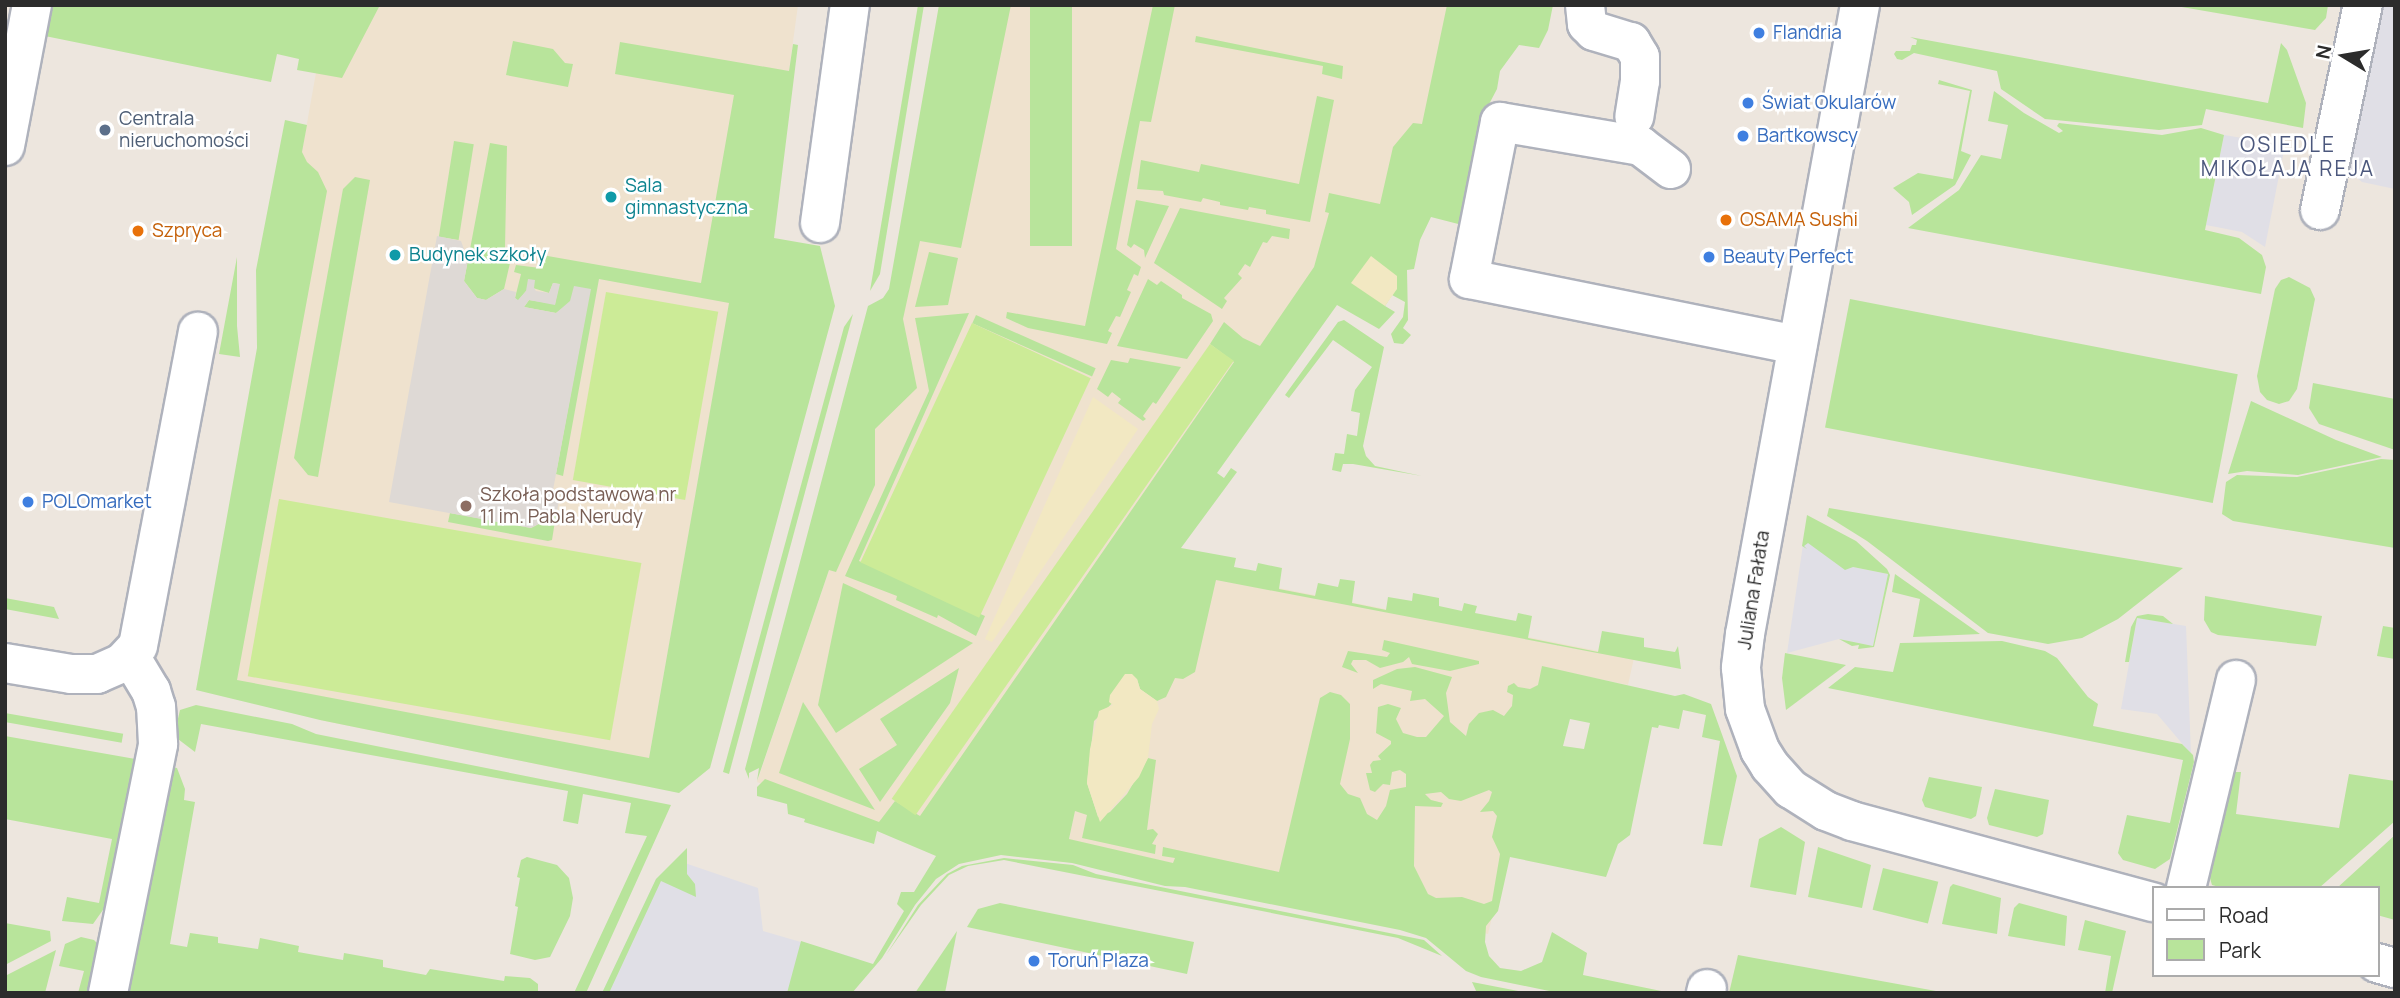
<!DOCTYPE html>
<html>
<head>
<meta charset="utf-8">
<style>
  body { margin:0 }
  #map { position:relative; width:2400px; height:998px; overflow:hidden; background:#ede6de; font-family:Manrope,sans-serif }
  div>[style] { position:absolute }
  .industrial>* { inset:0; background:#e0dfe6 }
  .education>* { inset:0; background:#efe2ce }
  .green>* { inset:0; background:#b8e49b; transform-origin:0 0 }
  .sand>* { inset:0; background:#f2e8c2 }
  .pitch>* { inset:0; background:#cceb97; transform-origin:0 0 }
  .plaza>* { inset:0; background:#ded9d5 }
  .roads { filter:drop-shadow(2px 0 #afb2bc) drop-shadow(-2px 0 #afb2bc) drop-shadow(0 2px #afb2bc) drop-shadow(0 -2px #afb2bc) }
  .minor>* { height:38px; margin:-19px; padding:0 19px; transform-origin:19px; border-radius:19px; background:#fff }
  .dots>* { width:19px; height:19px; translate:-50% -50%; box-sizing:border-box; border:4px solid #fff; border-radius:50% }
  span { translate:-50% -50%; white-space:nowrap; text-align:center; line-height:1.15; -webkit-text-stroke:5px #fff; paint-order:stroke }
  .shop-label { font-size:19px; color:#366cbe }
  .left { translate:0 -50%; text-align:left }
  .service-label { font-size:19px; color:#4e5e75 }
  .culture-label { font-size:19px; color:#0d838f }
  .food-label { font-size:19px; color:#c56008 }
  .education-label { font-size:19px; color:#785e54 }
  .street-label { font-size:19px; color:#2c2c2c }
  .neighbourhood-label { font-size:21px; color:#4c587d; letter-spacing:2px }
  .frame { position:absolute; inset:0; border:7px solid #2c2c2c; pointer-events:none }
  .legend { position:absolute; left:2152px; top:886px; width:228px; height:91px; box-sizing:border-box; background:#fff; border:2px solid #ababab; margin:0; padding:9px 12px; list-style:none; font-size:21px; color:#2c2c2c }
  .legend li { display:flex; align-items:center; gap:14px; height:35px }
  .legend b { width:35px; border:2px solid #ababab }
  .north { position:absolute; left:2309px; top:21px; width:70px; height:70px; -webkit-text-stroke:5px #fff; paint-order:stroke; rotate:281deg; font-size:19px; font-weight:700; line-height:28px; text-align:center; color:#2c2c2c }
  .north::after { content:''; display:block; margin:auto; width:24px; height:32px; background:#2c2c2c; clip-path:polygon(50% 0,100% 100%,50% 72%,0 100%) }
</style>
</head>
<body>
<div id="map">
  <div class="industrial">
    <div style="clip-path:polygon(2366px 5px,2395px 5px,2395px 189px,2362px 182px,2335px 159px)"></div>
    <div style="clip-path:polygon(2224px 135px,2285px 145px,2265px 247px,2242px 232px,2206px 225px)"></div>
    <div style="clip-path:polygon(1804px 538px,1853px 567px,1888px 574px,1873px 646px,1839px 639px,1787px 653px)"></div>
    <div style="clip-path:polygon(2137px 618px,2186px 626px,2191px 754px,2157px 714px,2121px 709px)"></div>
    <div style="clip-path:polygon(676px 860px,758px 888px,763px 931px,859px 959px,838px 993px,602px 993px,656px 879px)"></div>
  </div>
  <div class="education">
    <div style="clip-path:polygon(328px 5px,798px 5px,789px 71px,771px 69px,644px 786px,320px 720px,304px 713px,206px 692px)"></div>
    <div style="clip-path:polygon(954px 5px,1533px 5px,939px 851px,757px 782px,829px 570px)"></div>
    <div style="clip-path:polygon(1213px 575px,1634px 658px,1628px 685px,1551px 669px,1488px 934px,1069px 840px,1097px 693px)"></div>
  </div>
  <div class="green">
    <div style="clip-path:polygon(44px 5px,380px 5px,342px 78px,297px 70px,299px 59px,277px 54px,271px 82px,45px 36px)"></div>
    <div style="clip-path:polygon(918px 5px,924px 5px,880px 274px,870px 291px)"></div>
    <div style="clip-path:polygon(939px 5px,1011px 5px,961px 248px,920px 241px,903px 319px,917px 388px,875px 429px,875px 485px,836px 572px,829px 570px,757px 781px,759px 768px,749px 773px,749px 779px,745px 769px,868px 306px,883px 298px,889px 289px)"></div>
    <div style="left:1030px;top:5px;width:42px;height:241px"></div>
    <div style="clip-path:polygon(1153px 5px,1175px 5px,1151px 122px,1140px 121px,1116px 249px,1141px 267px,1138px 276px,1134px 274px,1127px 290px,1131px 292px,1120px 317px,1116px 316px,1108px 331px,1112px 333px,1107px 344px,1028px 328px,1006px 318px,1007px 312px,1085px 326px)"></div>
    <div style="clip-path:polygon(evenodd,1447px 5px,1553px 5px,1548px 30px,1539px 48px,1519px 45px,1500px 71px,1497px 89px,1487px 108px,1466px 226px,1431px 217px,1420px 240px,1414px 269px,1407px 270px,1408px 320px,1403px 328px,1411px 335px,1403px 344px,1394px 343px,1391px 334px,1403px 317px,1405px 302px,1392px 295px,1385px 306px,1395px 312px,1379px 329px,1337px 305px,1217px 473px,1224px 478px,1231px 468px,1237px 472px,1181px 548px,1236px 558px,1234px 567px,1256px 571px,1258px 563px,1282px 568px,1279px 589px,1315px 596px,1318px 583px,1338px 587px,1340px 579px,1355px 581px,1352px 603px,1386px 610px,1388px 597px,1412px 601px,1413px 593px,1439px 598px,1439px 606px,1462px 611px,1464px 603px,1477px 606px,1475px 613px,1516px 621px,1518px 613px,1532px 616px,1528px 638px,1598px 652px,1602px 631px,1644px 638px,1644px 647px,1675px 652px,1678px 646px,1681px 669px,1216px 580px,1195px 672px,1183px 679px,1175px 678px,1166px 697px,1157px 701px,1140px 689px,1137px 679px,1094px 721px,1087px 783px,1098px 817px,1110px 812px,1127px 794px,1148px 758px,1156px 760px,1147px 830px,1153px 829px,1158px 834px,1152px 844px,1156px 845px,1155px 854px,1082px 838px,1087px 815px,1075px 811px,1069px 839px,1173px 863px,1175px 858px,1162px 856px,1163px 847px,1279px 872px,1320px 698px,1330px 692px,1341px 695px,1350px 704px,1350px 739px,1340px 784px,1348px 794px,1360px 798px,1367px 814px,1377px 820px,1386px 806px,1390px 790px,1406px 787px,1406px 774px,1400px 770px,1392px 772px,1390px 785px,1383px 784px,1375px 792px,1370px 790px,1366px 773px,1372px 773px,1370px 765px,1373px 761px,1381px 760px,1378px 756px,1391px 744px,1391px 741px,1376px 733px,1378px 707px,1388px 704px,1401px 708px,1396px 719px,1403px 733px,1417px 737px,1426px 737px,1444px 716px,1425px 699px,1410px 701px,1412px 691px,1381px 684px,1373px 689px,1373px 680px,1397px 669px,1415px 667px,1452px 677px,1446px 693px,1450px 722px,1466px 736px,1469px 724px,1479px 713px,1493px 710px,1504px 716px,1512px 706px,1513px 695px,1507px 692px,1508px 686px,1514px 683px,1518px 687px,1530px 689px,1538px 685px,1542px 666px,1675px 696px,1684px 694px,1711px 704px,1737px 776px,1722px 846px,1703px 844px,1720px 741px,1702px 737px,1706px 715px,1683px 710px,1679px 729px,1659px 725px,1658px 728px,1652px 727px,1630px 835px,1618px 844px,1606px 877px,1510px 857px,1498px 911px,1486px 926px,1485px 942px,1489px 956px,1500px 968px,1521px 971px,1542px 962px,1552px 932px,1587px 953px,1583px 975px,1671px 993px,1559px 993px,1481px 977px,1466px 971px,1426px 938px,1400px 930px,1185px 887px,1165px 886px,1072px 863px,1001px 855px,959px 864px,936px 879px,915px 905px,882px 958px,852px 993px,787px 993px,801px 941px,873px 964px,904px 911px,897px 904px,901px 892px,914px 892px,936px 856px,877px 831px,874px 844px,804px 822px,805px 819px,788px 814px,787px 804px,757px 796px,757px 787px,765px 779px,879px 822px,895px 801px,920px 816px,1234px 362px,1210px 344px,1224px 322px,1243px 338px,1260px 346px,1314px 267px,1329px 213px,1325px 212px,1329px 193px,1380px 204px,1393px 147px,1413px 123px,1422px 124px,1447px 5px,1570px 719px,1590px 723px,1584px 749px,1563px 746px,1570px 719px,1447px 5px,1489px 790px,1492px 792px,1489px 801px,1480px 812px,1493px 811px,1497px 816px,1492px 837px,1500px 854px,1492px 901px,1484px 904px,1462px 897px,1436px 898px,1428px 894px,1414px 866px,1415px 806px,1441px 807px,1443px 803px,1431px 800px,1425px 794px,1441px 792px,1449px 799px,1461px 801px,1489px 790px)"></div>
    <div style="clip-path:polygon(2170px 5px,2328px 5px,2326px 18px,2315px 30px)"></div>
    <div style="clip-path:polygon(1196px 36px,1343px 66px,1342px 79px,1322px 74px,1323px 66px,1195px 42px)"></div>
    <div style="clip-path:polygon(1910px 37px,2268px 103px,2281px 43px,2287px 50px,2306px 103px,2303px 128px,2206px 109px,2202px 125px,2159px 130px,2045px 119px,2001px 89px,1997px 71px,1914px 53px,1902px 60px,1897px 59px,1894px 54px,1896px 51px,1910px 51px,1912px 45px,1916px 45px,1917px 40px)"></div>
    <div style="clip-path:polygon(513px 41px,553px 49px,565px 63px,573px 64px,568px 87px,506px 75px)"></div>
    <div style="clip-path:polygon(620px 42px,789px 71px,793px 44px,798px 45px,774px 238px,820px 246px,835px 306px,710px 768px,679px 793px,320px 720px,196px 690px,257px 348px,256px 270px,285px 120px,307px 125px,302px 152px,307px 162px,318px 172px,327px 191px,237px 680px,649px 758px,729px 303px,599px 279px,563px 476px,556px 474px,590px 289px,556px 313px,524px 307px,529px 300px,555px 304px,559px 284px,553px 283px,549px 293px,533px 288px,526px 291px,518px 301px,515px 298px,521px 274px,514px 272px,516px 265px,540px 268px,542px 255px,701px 283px,734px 95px,615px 74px)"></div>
    <div style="clip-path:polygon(1939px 80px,1972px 90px,1961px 151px,1971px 155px,1955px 185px,1912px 215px,1909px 202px,1893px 188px,1918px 173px,1953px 179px,1970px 91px,1938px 84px)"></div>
    <div style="clip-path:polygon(1994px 91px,2024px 113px,2059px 133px,2063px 131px,2057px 126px,2059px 123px,2162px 135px,2201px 128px,2224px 135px,2205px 230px,2239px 238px,2262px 255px,2266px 267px,2261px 294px,1908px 228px,1959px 190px,1981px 155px,2001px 159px,2008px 125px,1988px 121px)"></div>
    <div style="clip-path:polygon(1317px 96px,1334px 100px,1310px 222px,1266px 214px,1266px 210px,1249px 207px,1248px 210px,1220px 205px,1220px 202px,1203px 198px,1201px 202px,1164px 195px,1163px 191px,1137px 189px,1141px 160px,1199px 172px,1201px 164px,1299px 184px)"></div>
    <div style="left:454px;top:141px;width:20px;height:97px;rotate:9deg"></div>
    <div style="clip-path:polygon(490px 143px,507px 146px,505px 248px,513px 250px,504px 289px,486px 300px,477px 298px,464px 281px)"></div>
    <div style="clip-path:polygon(355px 177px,370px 180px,318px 477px,308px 475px,294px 458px,343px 189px)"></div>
    <div style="clip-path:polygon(1136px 200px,1169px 206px,1145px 258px,1144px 250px,1134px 244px,1131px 248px,1127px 245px)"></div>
    <div style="clip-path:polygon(1180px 208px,1290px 229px,1289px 239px,1272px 236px,1267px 243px,1263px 242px,1250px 267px,1245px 264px,1238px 274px,1242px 278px,1224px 298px,1227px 301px,1222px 309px,1154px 263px)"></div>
    <div style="clip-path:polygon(929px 252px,958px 258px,948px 305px,915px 307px)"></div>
    <div style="clip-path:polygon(237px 257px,237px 326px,240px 357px,219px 354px)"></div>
    <div style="clip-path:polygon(2289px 277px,2310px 288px,2315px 299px,2297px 389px,2289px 401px,2279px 404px,2267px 400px,2260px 392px,2257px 376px,2275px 289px,2281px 280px)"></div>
    <div style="clip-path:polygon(1148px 279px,1157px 285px,1161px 281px,1182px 295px,1182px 298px,1211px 314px,1213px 321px,1187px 359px,1117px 346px)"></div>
    <div style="left:1850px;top:299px;width:395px;height:131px;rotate:11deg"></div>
    <div style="clip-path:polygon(969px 313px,859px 561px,985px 616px,976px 636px,938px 615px,937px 618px,896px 600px,897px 596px,845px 576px,929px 391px,915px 318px)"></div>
    <div style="clip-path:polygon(853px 314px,729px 774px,723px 772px,844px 327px)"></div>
    <div style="left:976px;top:315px;width:131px;height:9px;rotate:24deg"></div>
    <div style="clip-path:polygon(1344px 320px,1384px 347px,1363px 446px,1366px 456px,1375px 466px,1422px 476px,1353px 464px,1343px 464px,1341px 472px,1332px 470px,1335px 453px,1344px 454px,1347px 434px,1357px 436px,1360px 413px,1351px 411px,1355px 390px,1372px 367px,1333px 340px,1289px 398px,1285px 395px,1338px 322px)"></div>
    <div style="clip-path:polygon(1130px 358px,1181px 367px,1156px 404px,1153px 402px,1143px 416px,1146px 419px,1143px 421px,1118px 403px,1121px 399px,1112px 392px,1108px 397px,1097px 389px,1111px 360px,1128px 363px)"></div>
    <div style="clip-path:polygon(2313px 383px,2395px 399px,2395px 450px,2319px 424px,2309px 408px)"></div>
    <div style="clip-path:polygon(2251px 401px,2336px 440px,2382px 457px,2298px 475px,2247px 471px,2228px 474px)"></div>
    <div style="clip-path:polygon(2381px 459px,2395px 460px,2395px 548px,2233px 521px,2222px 514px,2226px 482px,2237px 475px,2297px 477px)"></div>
    <div style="clip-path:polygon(1829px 508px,2183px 568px,2118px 619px,2082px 638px,2048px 644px,1988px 633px,1867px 541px,1827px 516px)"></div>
    <div style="clip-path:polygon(450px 513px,531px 528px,556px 515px,552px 540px,548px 541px,448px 522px)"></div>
    <div style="clip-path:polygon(1807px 515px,1856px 541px,1887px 569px,1890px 575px,1874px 647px,1858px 649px,1859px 645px,1852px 646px,1839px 639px,1873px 646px,1888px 574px,1853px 567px,1845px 570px,1808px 543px,1804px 546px,1807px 549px,1802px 546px)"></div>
    <div style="clip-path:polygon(1895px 574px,1980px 634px,1913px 637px,1920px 599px,1892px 592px)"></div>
    <div style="clip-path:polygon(843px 583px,973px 643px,836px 733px,818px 705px)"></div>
    <div style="clip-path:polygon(2205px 596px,2322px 616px,2316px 646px,2218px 635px,2211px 632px,2204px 620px)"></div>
    <div style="clip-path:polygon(5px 598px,54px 607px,59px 619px,5px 609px)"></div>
    <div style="clip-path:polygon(2148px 614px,2163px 616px,2173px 624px,2137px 618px,2129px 662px,2125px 662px,2131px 627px,2137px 616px)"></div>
    <div style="clip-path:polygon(2383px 626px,2395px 628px,2395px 659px,2377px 656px)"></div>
    <div style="clip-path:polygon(1384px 640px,1479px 661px,1479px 664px,1450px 671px,1412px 664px,1409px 657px,1403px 662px,1380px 668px,1366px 660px,1353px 660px,1351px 664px,1358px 673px,1342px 667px,1348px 651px,1387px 657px,1390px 653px,1382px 650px)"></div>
    <div style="clip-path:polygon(2002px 641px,2045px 651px,2057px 658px,2088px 697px,2098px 704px,2093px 726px,2182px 744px,2193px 755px,2194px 762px,2170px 859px,2155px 869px,2123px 860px,2118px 853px,2127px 815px,2170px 823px,2183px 760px,1828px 688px,1855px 667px,1893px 672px,1900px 643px)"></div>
    <div style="clip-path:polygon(1785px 653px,1846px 665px,1786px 710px,1782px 678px)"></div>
    <div style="clip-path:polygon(959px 668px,950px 703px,880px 802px,859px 769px,897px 745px,880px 719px)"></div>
    <div style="clip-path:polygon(803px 702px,875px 810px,779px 773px)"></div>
    <div style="clip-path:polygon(196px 705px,292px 724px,316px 734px,671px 805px,586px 993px,574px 993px,647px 836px,625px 833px,631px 803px,583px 794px,578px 824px,563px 821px,568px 791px,201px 724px,195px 752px,174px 736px,180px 710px)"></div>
    <div style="left:5px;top:713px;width:120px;height:9px;rotate:10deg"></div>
    <div style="clip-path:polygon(5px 736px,141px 760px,114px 909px,105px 907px,93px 924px,62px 921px,67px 897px,99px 903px,112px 839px,5px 819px)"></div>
    <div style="clip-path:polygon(165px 766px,177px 768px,185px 789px,184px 800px,195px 802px,170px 944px,187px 947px,190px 933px,218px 937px,218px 943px,258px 949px,260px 938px,299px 946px,298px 952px,343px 960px,344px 953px,383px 960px,383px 967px,426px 975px,430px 969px,504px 981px,505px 976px,530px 978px,538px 984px,538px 993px,119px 993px)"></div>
    <div style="clip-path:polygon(2231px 772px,2241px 772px,2236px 814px,2339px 828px,2349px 774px,2395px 781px,2395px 821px,2319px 888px,2223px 888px,2212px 885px,2207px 868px)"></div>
    <div style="clip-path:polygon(1929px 777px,1982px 787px,1976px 816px,1971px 819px,1925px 807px,1922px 800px)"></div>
    <div style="clip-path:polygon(1995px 789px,2049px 800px,2043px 834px,2037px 837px,1989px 825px,1987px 818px)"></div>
    <div style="clip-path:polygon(1781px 827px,1805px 842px,1796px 895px,1750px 887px,1759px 839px)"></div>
    <div style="clip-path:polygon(2395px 835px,2395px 920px,2377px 915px,2377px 888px,2337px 888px)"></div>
    <div style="clip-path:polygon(1818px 847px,1871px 865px,1862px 908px,1808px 897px)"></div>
    <div style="clip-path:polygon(687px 848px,687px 874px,695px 884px,696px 897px,661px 881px,609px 993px,602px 993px,656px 879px)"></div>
    <div style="clip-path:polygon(527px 857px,557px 865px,569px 878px,573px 898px,570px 916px,550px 957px,535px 960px,510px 954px,518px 907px,515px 906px,520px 878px,517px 877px,521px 860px)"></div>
    <div style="clip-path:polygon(1004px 858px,1073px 865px,1096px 874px,1424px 940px,1442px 956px,1398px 938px,1004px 860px,968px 866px,949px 875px,921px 905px,886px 955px,918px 905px,947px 874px,962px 866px)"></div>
    <div style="left:1883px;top:868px;width:57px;height:43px;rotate:14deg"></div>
    <div style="clip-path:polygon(1953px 884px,2001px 898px,1997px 934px,1942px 924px,1950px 887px)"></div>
    <div style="clip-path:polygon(1000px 903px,1194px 942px,1187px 974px,967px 927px,978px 909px)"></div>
    <div style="clip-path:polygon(2019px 903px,2067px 916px,2065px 946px,2008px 936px,2014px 908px)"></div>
    <div style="clip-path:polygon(2085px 920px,2126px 931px,2112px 993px,2105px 993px,2111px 956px,2078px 950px)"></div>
    <div style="clip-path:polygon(5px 923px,50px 931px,51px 941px,5px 965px)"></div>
    <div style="clip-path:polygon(957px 931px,945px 993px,915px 993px)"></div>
    <div style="clip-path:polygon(81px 937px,94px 940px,99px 945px,97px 993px,78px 993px,84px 971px,59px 966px,65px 944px)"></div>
    <div style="clip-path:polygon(56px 950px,45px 993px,5px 993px,5px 976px)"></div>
    <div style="clip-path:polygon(1738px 955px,1947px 993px,1729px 993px)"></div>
    <div style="clip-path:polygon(1472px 982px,1528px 993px,1477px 993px)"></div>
  </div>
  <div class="sand">
    <div style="clip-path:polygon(1371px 256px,1397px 276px,1397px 289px,1385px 306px,1351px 283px)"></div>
    <div style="clip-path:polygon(1093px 397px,1138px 429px,992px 642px,985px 639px)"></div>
    <div style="clip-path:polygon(1125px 674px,1132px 674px,1137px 679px,1140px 689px,1157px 701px,1159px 709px,1152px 724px,1148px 758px,1139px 777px,1100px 822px,1087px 783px,1090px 749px,1099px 711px,1113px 705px,1109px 702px,1110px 695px)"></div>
  </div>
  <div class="pitch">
    <div style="left:606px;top:292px;width:114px;height:191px;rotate:10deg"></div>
    <div style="left:972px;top:323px;width:131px;height:264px;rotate:25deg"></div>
    <div style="left:1210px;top:344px;width:29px;height:555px;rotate:35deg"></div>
    <div style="left:279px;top:499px;width:368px;height:180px;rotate:10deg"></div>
  </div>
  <div class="plaza">
    <div style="clip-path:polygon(437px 236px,461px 241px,468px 260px,464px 281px,477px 298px,486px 300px,504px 289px,516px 292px,515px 298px,518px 300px,526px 291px,528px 279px,535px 280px,534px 288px,536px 291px,549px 293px,553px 283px,560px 284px,555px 305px,529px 300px,524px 307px,556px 313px,570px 301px,574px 286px,591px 289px,553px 490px,561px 492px,556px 515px,531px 528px,389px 502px)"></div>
  </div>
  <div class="roads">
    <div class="minor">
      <div style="left:1585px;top:5px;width:19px;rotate:84deg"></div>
      <div style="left:1587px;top:24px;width:10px;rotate:45deg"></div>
      <div style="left:1594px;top:31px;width:39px;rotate:17deg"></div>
      <div style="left:1631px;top:42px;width:17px;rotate:59deg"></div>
      <div style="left:1640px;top:57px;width:24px;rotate:90deg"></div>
      <div style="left:1640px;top:81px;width:36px;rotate:99deg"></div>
      <div style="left:1860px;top:5px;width:639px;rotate:100.36deg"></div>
      <div style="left:1745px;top:634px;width:34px;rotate:97deg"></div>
      <div style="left:1741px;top:668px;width:41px;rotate:84.4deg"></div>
      <div style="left:1745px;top:709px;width:44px;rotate:69.9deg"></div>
      <div style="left:1760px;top:750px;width:19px;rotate:58deg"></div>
      <div style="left:1770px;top:766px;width:31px;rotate:48deg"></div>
      <div style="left:1791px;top:789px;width:41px;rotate:32.2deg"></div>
      <div style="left:1826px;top:811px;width:28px;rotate:21deg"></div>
      <div style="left:1852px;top:821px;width:312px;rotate:15.1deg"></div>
      <div style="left:5px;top:146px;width:144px;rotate:-79.2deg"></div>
      <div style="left:1671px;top:169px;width:38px;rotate:-143deg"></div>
      <div style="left:1641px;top:146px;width:143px;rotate:-170.3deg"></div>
      <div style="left:1500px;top:122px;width:160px;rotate:101.2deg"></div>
      <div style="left:1469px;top:279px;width:335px;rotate:11.4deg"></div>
      <div style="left:2320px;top:210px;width:209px;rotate:-78.2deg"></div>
      <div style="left:820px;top:223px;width:220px;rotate:-82.2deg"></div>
      <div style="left:5px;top:663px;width:67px;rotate:9.5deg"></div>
      <div style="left:71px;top:674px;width:26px"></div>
      <div style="left:97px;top:674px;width:27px;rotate:-24deg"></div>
      <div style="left:122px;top:663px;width:23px;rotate:-47deg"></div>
      <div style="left:138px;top:646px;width:320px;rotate:-79.2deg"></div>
      <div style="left:2186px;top:888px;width:214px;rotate:-76.5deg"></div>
      <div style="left:2377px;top:963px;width:19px;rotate:16deg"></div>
      <div style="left:108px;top:993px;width:254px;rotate:-78.6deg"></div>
      <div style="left:158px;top:744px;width:37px;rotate:-93deg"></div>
      <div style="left:156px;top:707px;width:17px;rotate:-107deg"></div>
      <div style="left:151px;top:691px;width:41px;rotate:-121deg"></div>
      <div style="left:1706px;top:993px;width:4px;rotate:-76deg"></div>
    </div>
  </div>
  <div class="dots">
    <div style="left:1759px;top:33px;background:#3f7fe0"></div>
    <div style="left:1748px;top:103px;background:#3f7fe0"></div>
    <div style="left:105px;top:130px;background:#5c6f8a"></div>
    <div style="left:1743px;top:136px;background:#3f7fe0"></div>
    <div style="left:611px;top:197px;background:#0f9aa8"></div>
    <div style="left:1726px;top:220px;background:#e8710a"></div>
    <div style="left:138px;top:231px;background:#e8710a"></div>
    <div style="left:395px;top:255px;background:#0f9aa8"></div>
    <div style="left:1709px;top:257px;background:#3f7fe0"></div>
    <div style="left:28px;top:502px;background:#3f7fe0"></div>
    <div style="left:466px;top:506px;background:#8d6e63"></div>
    <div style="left:1034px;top:961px;background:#3f7fe0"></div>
  </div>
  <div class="shop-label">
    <span class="left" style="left:1773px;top:33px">Flandria</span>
    <span class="left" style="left:1762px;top:103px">Świat Okularów</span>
    <span class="left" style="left:1757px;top:136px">Bartkowscy</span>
    <span class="left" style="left:1723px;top:257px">Beauty Perfect</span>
    <span class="left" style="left:42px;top:502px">POLOmarket</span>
    <span class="left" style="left:1048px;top:961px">Toruń Plaza</span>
  </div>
  <div class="service-label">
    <span class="left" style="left:119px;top:130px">Centrala<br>nieruchomości</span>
  </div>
  <div class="culture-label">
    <span class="left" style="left:625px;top:197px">Sala<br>gimnastyczna</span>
    <span class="left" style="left:409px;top:255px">Budynek szkoły</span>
  </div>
  <div class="food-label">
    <span class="left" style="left:1740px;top:220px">OSAMA Sushi</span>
    <span class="left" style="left:152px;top:231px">Szpryca</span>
  </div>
  <div class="education-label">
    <span class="left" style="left:480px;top:506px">Szkoła podstawowa nr<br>11 im. Pabla Nerudy</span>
  </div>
  <div class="street-label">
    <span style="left:1754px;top:590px;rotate:-81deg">Juliana Fałata</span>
  </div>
  <div class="neighbourhood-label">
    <span style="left:2288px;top:156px">OSIEDLE<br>MIKOŁAJA REJA</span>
  </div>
  <div class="frame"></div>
  <ul class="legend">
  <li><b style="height:9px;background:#fff"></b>Road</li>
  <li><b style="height:19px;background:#b8e49b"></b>Park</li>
  </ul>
  <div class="north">N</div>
</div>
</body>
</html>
